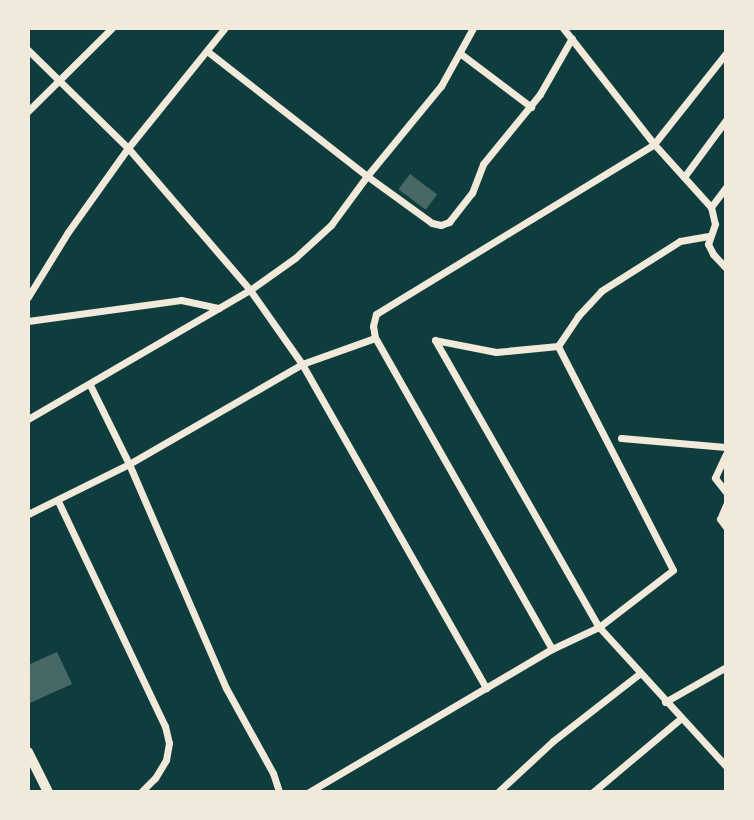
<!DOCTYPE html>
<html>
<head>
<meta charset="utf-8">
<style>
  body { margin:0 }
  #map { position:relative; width:754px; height:820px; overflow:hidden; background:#0f3d3e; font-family:Merriweather,serif }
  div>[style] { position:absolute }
  .building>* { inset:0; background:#486865; transform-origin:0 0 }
  .minor>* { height:7px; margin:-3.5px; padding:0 3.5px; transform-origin:3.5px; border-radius:3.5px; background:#f1e9da }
  .tertiary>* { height:10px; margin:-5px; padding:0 5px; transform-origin:5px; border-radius:5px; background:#f1e9da }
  span { translate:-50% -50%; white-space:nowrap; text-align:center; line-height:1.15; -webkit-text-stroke:6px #f1e9da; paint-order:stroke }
  .frame { position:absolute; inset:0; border:30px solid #f1e9da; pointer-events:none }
</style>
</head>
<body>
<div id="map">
  <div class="building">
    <div style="left:410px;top:174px;width:34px;height:19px;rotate:37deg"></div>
    <div style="clip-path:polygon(57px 652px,72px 684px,30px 703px,28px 665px)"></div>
  </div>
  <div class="minor">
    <div style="left:563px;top:28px;width:147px;rotate:51.9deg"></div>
    <div style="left:654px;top:144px;width:85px;rotate:47.9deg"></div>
    <div style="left:711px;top:207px;width:17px;rotate:77deg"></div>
    <div style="left:715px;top:224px;width:21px;rotate:109deg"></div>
    <div style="left:708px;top:244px;width:11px;rotate:63deg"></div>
    <div style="left:713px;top:254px;width:19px;rotate:47deg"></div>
    <div style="left:28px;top:50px;width:140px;rotate:44.4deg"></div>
    <div style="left:128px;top:148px;width:187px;rotate:49.3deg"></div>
    <div style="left:250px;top:290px;width:90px;rotate:54.9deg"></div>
    <div style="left:302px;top:364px;width:373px;rotate:60.4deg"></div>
    <div style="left:207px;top:51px;width:203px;rotate:38deg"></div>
    <div style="left:367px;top:176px;width:80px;rotate:35.9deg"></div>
    <div style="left:432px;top:223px;width:9px;rotate:13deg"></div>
    <div style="left:441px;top:225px;width:9px;rotate:-21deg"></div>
    <div style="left:449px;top:222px;width:37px;rotate:-52deg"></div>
    <div style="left:472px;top:193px;width:31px;rotate:-69deg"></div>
    <div style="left:483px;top:164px;width:90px;rotate:-50.8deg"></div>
    <div style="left:540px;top:94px;width:64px;rotate:-60.3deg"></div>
    <div style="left:461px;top:54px;width:88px;rotate:37.1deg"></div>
    <div style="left:28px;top:111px;width:118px;rotate:-44.7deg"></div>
    <div style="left:684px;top:177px;width:71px;rotate:-53.6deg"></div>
    <div style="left:711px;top:207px;width:25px;rotate:-53deg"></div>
    <div style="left:28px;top:297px;width:76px;rotate:-58.4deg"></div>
    <div style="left:68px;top:232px;width:103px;rotate:-54.5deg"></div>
    <div style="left:128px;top:148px;width:154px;rotate:-51.1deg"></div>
    <div style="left:28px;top:321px;width:154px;rotate:-7.8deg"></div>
    <div style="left:181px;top:300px;width:39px;rotate:12deg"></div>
    <div style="left:435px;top:340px;width:331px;rotate:60.3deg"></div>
    <div style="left:599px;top:627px;width:188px;rotate:47.6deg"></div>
    <div style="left:558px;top:346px;width:36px;rotate:-56deg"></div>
    <div style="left:578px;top:316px;width:34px;rotate:-47deg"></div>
    <div style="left:601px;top:291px;width:93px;rotate:-32.3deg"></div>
    <div style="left:680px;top:241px;width:29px;rotate:-10deg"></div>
    <div style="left:90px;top:385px;width:88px;rotate:63.7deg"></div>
    <div style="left:129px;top:464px;width:244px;rotate:66.6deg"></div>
    <div style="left:226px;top:688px;width:97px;rotate:61.1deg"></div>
    <div style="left:273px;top:773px;width:20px;rotate:72deg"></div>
    <div style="left:28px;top:419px;width:257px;rotate:-30.2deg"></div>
    <div style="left:250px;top:290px;width:55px;rotate:-35.4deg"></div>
    <div style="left:295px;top:258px;width:49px;rotate:-42.5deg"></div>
    <div style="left:331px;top:225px;width:61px;rotate:-53.7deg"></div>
    <div style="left:367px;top:176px;width:117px;rotate:-50.6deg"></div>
    <div style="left:441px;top:86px;width:66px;rotate:-61.1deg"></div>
    <div style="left:621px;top:438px;width:105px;rotate:4.9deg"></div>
    <div style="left:726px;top:454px;width:26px;rotate:115deg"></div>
    <div style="left:715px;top:478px;width:18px;rotate:52deg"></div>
    <div style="left:58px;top:501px;width:249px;rotate:64.6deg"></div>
    <div style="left:165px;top:726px;width:17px;rotate:77deg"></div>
    <div style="left:169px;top:743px;width:17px;rotate:100deg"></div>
    <div style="left:166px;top:760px;width:21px;rotate:121deg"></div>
    <div style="left:155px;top:778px;width:20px;rotate:135deg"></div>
    <div style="left:726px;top:505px;width:15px;rotate:113deg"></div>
    <div style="left:720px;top:519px;width:10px;rotate:53deg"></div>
    <div style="left:28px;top:514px;width:113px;rotate:-26.3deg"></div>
    <div style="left:129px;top:464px;width:200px;rotate:-30deg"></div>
    <div style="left:302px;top:364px;width:77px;rotate:-19.6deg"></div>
    <div style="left:552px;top:649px;width:358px;rotate:-119.6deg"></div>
    <div style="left:375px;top:338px;width:12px;rotate:-99deg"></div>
    <div style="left:373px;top:326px;width:12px;rotate:-76deg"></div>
    <div style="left:376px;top:314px;width:326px;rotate:-31.4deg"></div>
    <div style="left:654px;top:144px;width:116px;rotate:-51.6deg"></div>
    <div style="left:665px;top:702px;width:70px;rotate:-29.8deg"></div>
    <div style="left:309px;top:792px;width:282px;rotate:-30.5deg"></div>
    <div style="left:552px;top:649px;width:52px;rotate:-25.1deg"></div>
    <div style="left:599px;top:627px;width:93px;rotate:-37.6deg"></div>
    <div style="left:673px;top:570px;width:252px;rotate:-117.2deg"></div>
    <div style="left:558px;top:346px;width:62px;rotate:174.5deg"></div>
    <div style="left:496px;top:352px;width:62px;rotate:-168.9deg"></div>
    <div style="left:498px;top:792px;width:75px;rotate:-42.8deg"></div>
    <div style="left:553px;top:741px;width:109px;rotate:-37.9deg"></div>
    <div style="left:593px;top:792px;width:114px;rotate:-40deg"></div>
  </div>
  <div class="tertiary">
    <div style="left:28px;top:752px;width:45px;rotate:63.4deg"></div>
  </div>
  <div class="frame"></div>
</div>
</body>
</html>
